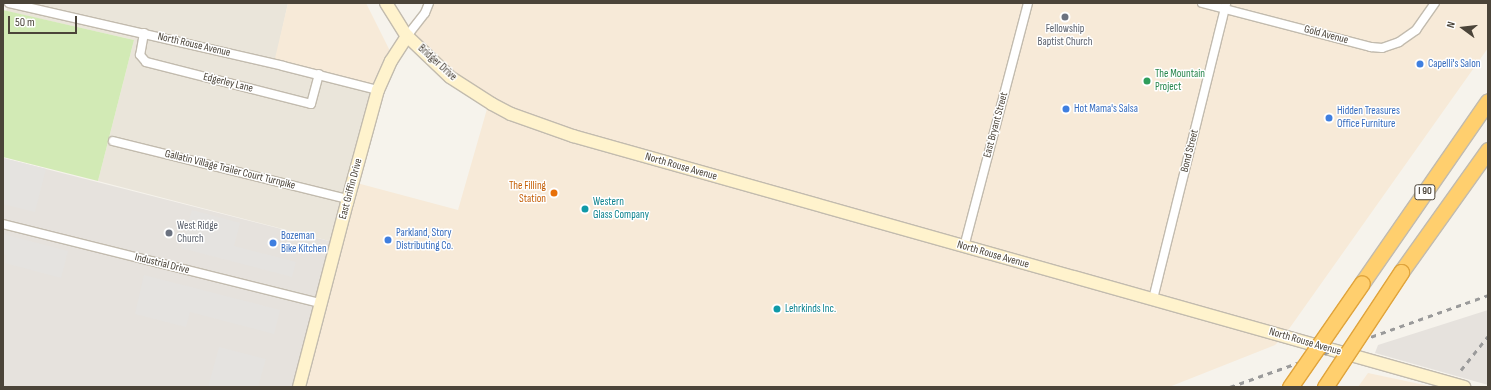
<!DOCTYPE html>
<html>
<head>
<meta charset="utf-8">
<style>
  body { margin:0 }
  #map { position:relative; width:1491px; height:390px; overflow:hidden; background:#f6f3ec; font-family:"Sofia Sans Condensed",sans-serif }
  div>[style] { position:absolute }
  .residential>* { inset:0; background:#eae5da }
  .commercial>* { inset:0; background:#f7ead8 }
  .industrial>* { inset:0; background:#e6e2dd }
  .green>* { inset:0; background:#d2eab5 }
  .parking>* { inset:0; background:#e5e3e0 }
  .roads { filter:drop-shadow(1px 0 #c2bbae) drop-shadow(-1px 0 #c2bbae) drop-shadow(0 1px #c2bbae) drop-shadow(0 -1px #c2bbae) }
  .minor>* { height:8px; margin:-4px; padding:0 4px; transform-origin:4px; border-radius:4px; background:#fff }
  .secondary>* { height:12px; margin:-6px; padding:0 6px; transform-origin:6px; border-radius:6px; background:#fff3cd }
  .motorway>* { height:15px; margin:-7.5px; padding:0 7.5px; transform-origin:7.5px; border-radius:7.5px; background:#ffcf6e }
  .rail>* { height:3px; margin-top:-1.5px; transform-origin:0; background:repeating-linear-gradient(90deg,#9a9a9a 0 5px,transparent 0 10px) }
  .bridges { filter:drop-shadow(1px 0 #e0a43c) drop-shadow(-1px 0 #e0a43c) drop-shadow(0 1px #e0a43c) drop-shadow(0 -1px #e0a43c) }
  .motorway-bridge>* { height:15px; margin:-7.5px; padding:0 7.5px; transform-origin:7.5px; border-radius:7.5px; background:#ffcf6e }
  .dots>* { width:11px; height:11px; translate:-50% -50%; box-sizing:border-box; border:2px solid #fff; border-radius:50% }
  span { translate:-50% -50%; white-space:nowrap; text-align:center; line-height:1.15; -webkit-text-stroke:3px #fff; paint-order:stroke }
  .shield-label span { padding:1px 3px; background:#fff; border:1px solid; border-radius:3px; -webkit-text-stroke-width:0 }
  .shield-label { font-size:10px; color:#4b4439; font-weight:700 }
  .worship-label { font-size:11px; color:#5b616d }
  .left { translate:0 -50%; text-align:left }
  .street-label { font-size:11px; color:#4b4439 }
  .shop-label { font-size:11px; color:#366cbe }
  .leisure-label { font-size:11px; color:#27864d }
  .food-label { font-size:11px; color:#c56008 }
  .right { translate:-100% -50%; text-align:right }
  .culture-label { font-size:11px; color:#0d838f }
  .frame { position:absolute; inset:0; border:4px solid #4b4439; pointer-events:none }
  .north { position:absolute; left:1443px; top:8px; width:40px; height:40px; -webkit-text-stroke:3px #fff; paint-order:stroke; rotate:285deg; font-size:11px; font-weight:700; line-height:16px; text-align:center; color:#4b4439 }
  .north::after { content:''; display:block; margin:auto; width:14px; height:18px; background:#4b4439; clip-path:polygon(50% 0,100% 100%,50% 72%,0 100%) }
  .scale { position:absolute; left:8px; top:16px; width:69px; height:18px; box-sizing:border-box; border:2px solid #4b4439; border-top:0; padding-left:5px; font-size:12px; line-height:14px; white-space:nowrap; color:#4b4439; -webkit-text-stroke:3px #fff; paint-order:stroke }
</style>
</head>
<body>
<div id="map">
  <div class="residential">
    <div style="clip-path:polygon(9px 3px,288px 3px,274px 67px,378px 90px,337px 243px,98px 181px,134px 40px,6px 11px)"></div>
  </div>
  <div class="commercial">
    <div style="clip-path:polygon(288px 3px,366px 3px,393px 57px,378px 90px,273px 67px)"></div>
    <div style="clip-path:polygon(429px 3px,1488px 3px,1488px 48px,1284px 336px,1275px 345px,1169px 387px,299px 387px,353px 182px,458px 210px,489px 102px,407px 36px)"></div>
    <div style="clip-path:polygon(1368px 373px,1434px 387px,1358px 387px)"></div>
  </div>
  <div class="industrial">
    <div style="clip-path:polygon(3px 158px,337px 243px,299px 387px,3px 387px)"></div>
    <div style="clip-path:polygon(1488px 310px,1488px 385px,1375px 353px,1378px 345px)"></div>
  </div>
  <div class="green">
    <div style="clip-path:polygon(3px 10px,134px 40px,98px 181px,3px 157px)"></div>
  </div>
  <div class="parking">
    <div style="clip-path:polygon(3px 158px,46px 169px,35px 212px,3px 204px)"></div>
    <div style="clip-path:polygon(192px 210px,240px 223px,234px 246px,296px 262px,292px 277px,181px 248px)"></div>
    <div style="clip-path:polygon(3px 234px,68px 251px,61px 278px,5px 263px,7px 255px,3px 254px)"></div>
    <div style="clip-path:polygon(144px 275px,280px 310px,274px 334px,190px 312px,186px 327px,135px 314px)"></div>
    <div style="clip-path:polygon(219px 347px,266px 359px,258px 387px,208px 387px)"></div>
  </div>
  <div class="roads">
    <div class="minor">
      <div style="left:9px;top:3px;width:281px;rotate:12.9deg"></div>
      <div style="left:283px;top:66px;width:98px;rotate:14.2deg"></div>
      <div style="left:1202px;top:3px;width:175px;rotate:14.6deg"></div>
      <div style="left:1371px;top:47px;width:11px;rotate:5deg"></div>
      <div style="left:1382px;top:48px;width:18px;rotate:-19deg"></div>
      <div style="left:1399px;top:42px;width:21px;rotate:-35deg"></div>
      <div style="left:1416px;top:30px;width:33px;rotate:-55deg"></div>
      <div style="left:144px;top:33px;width:22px;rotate:100deg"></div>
      <div style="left:140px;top:55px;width:9px;rotate:49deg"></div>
      <div style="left:146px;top:62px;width:170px;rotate:14.3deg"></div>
      <div style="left:311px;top:104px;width:31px;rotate:-75deg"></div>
      <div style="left:407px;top:36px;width:29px;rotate:-52deg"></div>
      <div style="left:425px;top:13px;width:11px;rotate:-68deg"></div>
      <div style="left:113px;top:141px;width:242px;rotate:13.9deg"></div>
      <div style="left:3px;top:224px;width:328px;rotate:14deg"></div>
      <div style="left:964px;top:247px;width:252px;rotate:-75.3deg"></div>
      <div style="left:1153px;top:299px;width:305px;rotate:-76.1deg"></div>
    </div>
    <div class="secondary">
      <div style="left:386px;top:3px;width:39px;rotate:58deg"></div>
      <div style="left:407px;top:36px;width:59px;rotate:43.6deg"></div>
      <div style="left:450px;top:77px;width:50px;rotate:32.7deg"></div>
      <div style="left:492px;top:104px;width:21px;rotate:28deg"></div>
      <div style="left:511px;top:114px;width:66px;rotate:19.5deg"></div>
      <div style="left:573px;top:136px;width:926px;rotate:15.73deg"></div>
      <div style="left:299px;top:387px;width:190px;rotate:-75.4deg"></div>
      <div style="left:347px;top:203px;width:117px;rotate:-74.7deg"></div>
      <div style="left:378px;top:90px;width:32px;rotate:-66deg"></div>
      <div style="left:391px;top:61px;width:30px;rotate:-57deg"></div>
    </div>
    <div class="motorway">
      <div style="left:1401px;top:272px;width:150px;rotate:-54.5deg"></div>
      <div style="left:1362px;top:283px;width:221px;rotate:-55.3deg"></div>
    </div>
  </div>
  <div class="rail">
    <div style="left:1461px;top:370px;width:43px;rotate:-51.5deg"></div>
    <div style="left:1230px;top:387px;width:274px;rotate:-19.6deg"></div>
  </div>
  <div class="bridges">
    <div class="motorway-bridge">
      <div style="left:1290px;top:387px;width:126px;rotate:-55.3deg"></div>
      <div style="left:1325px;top:387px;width:138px;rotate:-56.5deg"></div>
    </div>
  </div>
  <div class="dots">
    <div style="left:1065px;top:17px;background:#6b7280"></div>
    <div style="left:1420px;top:64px;background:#3f7fe0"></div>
    <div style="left:1147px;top:81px;background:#2e9e5b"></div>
    <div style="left:1066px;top:109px;background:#3f7fe0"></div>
    <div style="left:1329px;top:118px;background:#3f7fe0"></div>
    <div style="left:554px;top:193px;background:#e8710a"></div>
    <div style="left:585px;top:209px;background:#0f9aa8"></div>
    <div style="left:169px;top:233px;background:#6b7280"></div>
    <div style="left:388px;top:240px;background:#3f7fe0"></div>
    <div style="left:273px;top:243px;background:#3f7fe0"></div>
    <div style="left:777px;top:309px;background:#0f9aa8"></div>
  </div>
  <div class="shield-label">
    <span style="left:1425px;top:192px">I 90</span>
  </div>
  <div class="worship-label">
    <span style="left:1065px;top:36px">Fellowship<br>Baptist Church</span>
    <span class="left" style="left:177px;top:233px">West Ridge<br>Church</span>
  </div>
  <div class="street-label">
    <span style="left:1326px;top:35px;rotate:15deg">Gold Avenue</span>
    <span style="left:194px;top:45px;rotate:13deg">North Rouse Avenue</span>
    <span style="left:437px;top:63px;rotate:42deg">Bridger Drive</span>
    <span style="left:228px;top:83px;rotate:14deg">Edgerley Lane</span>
    <span style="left:996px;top:125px;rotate:-75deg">East Bryant Street</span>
    <span style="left:1190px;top:151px;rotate:-76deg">Bond Street</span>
    <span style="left:681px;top:167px;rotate:16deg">North Rouse Avenue</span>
    <span style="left:230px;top:170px;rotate:14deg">Gallatin Village Trailer Court Turnpike</span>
    <span style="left:351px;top:189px;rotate:-75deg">East Griffin Drive</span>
    <span style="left:993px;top:255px;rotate:16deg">North Rouse Avenue</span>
    <span style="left:162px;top:264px;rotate:14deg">Industrial Drive</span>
    <span style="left:1305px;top:342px;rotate:16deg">North Rouse Avenue</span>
  </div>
  <div class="shop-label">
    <span class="left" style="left:1428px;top:64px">Capelli's Salon</span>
    <span class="left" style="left:1074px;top:109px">Hot Mama's Salsa</span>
    <span class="left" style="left:1337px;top:118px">Hidden Treasures<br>Office Furniture</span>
    <span class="left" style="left:396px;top:240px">Parkland, Story<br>Distributing Co.</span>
    <span class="left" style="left:281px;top:243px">Bozeman<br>Bike Kitchen</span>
  </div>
  <div class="leisure-label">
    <span class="left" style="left:1155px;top:81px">The Mountain<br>Project</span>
  </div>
  <div class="food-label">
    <span class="right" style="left:546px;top:193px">The Filling<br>Station</span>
  </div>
  <div class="culture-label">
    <span class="left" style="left:593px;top:209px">Western<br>Glass Company</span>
    <span class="left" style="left:785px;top:309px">Lehrkinds Inc.</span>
  </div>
  <div class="frame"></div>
  <div class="north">N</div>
  <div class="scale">50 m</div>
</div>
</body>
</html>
